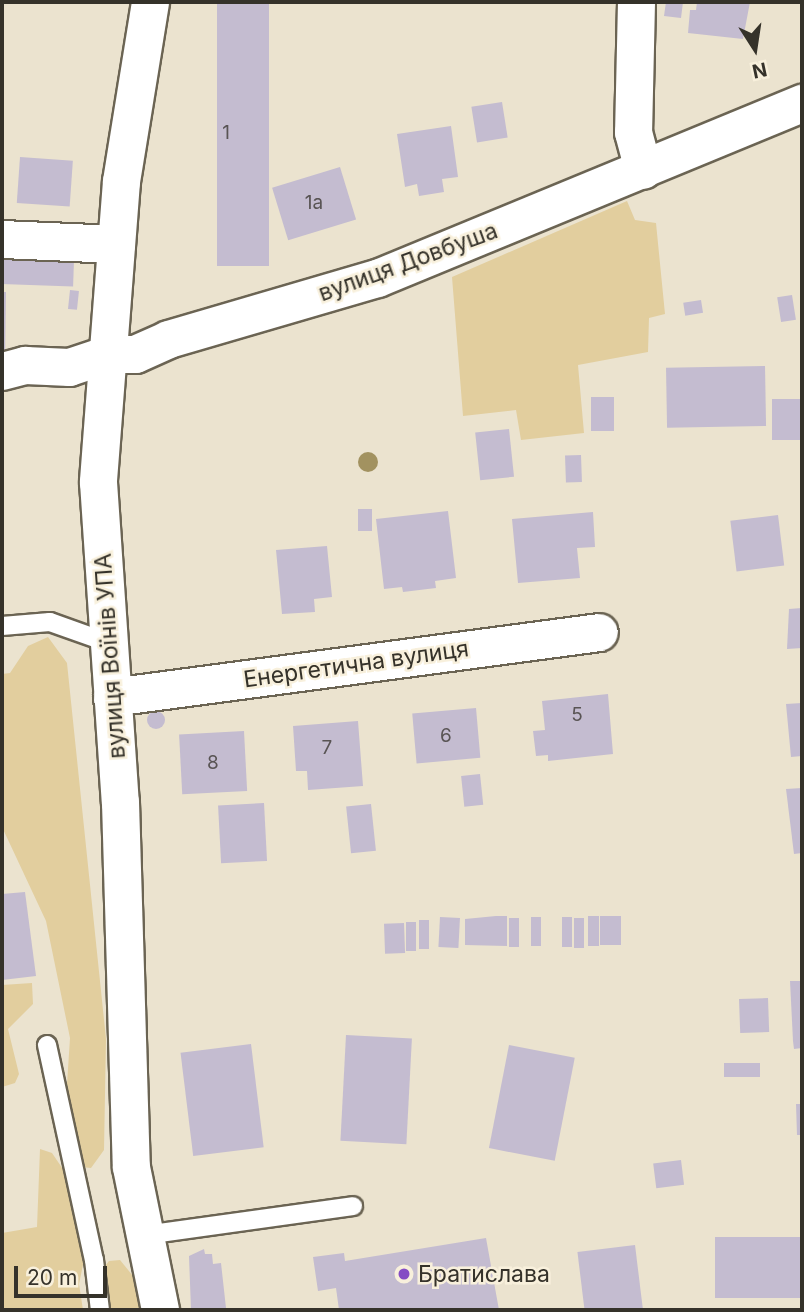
<!DOCTYPE html>
<html>
<head>
<meta charset="utf-8">
<style>
  body { margin:0 }
  #map { position:relative; width:804px; height:1312px; overflow:hidden; background:#ebe3cf; font-family:Inter,sans-serif }
  div>[style] { position:absolute }
  .green>* { inset:0; background:#e2ce9e }
  .building>* { inset:0; background:#c4bcd0; transform-origin:0 0 }
  .round { border-radius:50% }
  .roads { filter:drop-shadow(2px 0 #6b6453) drop-shadow(-2px 0 #6b6453) drop-shadow(0 2px #6b6453) drop-shadow(0 -2px #6b6453) }
  .service>* { height:18px; margin:-9px; padding:0 9px; transform-origin:9px; border-radius:9px; background:#fff }
  .minor>* { height:37px; margin:-18.5px; padding:0 18.5px; transform-origin:18.5px; border-radius:18.5px; background:#fff }
  .trees>* { width:20px; height:20px; margin:-10px; border-radius:50%; background:#a29260 }
  .dots>* { width:19px; height:19px; translate:-50% -50%; box-sizing:border-box; border:4px solid #f8f0dc; border-radius:50% }
  span { translate:-50% -50%; white-space:nowrap; text-align:center; line-height:1.15; -webkit-text-stroke:5px #f8f0dc; paint-order:stroke }
  .number-label { font-size:19px; color:#595454 }
  .number-label span { -webkit-text-stroke-width:0 }
  .street-label { font-size:23px; color:#35322a }
  .poi-label { font-size:23px; color:#35322a }
  .left { translate:0 -50%; text-align:left }
  .frame { position:absolute; inset:0; border:4px solid #35322a; pointer-events:none }
  .north { position:absolute; left:720px; top:14px; width:70px; height:70px; -webkit-text-stroke:5px #f8f0dc; paint-order:stroke; rotate:168deg; font-size:19px; font-weight:700; line-height:28px; text-align:center; color:#35322a }
  .north::after { content:''; display:block; margin:auto; width:24px; height:32px; background:#35322a; clip-path:polygon(50% 0,100% 100%,50% 72%,0 100%) }
  .scale { position:absolute; left:14px; top:1266px; width:93px; height:32px; box-sizing:border-box; border:4px solid #35322a; border-top:0; padding-left:9px; font-size:21px; line-height:24px; white-space:nowrap; color:#35322a; -webkit-text-stroke:5px #f8f0dc; paint-order:stroke }
</style>
</head>
<body>
<div id="map">
  <div class="green">
    <div style="clip-path:polygon(627px 201px,635px 220px,656px 223px,665px 314px,649px 318px,648px 352px,578px 365px,584px 433px,521px 440px,516px 410px,463px 416px,452px 277px)"></div>
    <div style="clip-path:polygon(48px 637px,67px 663px,106px 1039px,104px 1150px,91px 1168px,81px 1167px,67px 1084px,70px 1038px,46px 921px,2px 827px,2px 674px,10px 673px,28px 646px)"></div>
    <div style="clip-path:polygon(32px 983px,33px 1004px,8px 1029px,19px 1074px,15px 1083px,2px 1087px,2px 985px)"></div>
    <div style="clip-path:polygon(40px 1149px,52px 1153px,75px 1187px,85px 1255px,79px 1284px,83px 1310px,2px 1310px,2px 1233px,37px 1227px)"></div>
    <div style="clip-path:polygon(120px 1260px,133px 1276px,141px 1310px,94px 1310px,96px 1278px,109px 1261px)"></div>
  </div>
  <div class="building">
    <div style="left:217px;top:2px;width:52px;height:264px"></div>
    <div style="clip-path:polygon(666px 2px,683px 2px,681px 18px,664px 16px)"></div>
    <div style="clip-path:polygon(697px 2px,750px 2px,743px 39px,688px 33px,690px 10px,696px 10px)"></div>
    <div style="left:502px;top:102px;width:36px;height:31px;rotate:81deg"></div>
    <div style="clip-path:polygon(451px 126px,458px 177px,442px 179px,444px 192px,419px 196px,417px 184px,405px 187px,397px 134px)"></div>
    <div style="left:20px;top:157px;width:53px;height:46px;rotate:4deg"></div>
    <div style="left:340px;top:167px;width:55px;height:71px;rotate:73deg"></div>
    <div style="left:2px;top:259px;width:72px;height:25px;rotate:2deg"></div>
    <div style="left:70px;top:290px;width:9px;height:19px;rotate:6deg"></div>
    <div style="clip-path:polygon(2px 292px,6px 292px,5px 360px,2px 360px)"></div>
    <div style="left:792px;top:295px;width:25px;height:15px;rotate:81deg"></div>
    <div style="left:701px;top:300px;width:13px;height:18px;rotate:81deg"></div>
    <div style="left:765px;top:366px;width:60px;height:99px;rotate:89deg"></div>
    <div style="left:591px;top:397px;width:23px;height:34px"></div>
    <div style="left:802px;top:399px;width:41px;height:30px;rotate:90deg"></div>
    <div style="left:509px;top:429px;width:48px;height:34px;rotate:84deg"></div>
    <div style="left:581px;top:455px;width:27px;height:16px;rotate:88deg"></div>
    <div style="left:358px;top:509px;width:14px;height:22px"></div>
    <div style="clip-path:polygon(448px 511px,456px 578px,435px 581px,436px 588px,403px 592px,402px 587px,384px 589px,376px 519px)"></div>
    <div style="clip-path:polygon(593px 512px,595px 547px,577px 548px,580px 578px,518px 583px,512px 519px)"></div>
    <div style="left:778px;top:515px;width:51px;height:48px;rotate:83deg"></div>
    <div style="clip-path:polygon(327px 546px,332px 597px,314px 599px,315px 612px,282px 614px,276px 550px)"></div>
    <div style="clip-path:polygon(802px 608px,802px 648px,787px 649px,789px 609px)"></div>
    <div style="clip-path:polygon(608px 694px,613px 754px,548px 761px,548px 755px,536px 756px,533px 731px,545px 730px,542px 701px)"></div>
    <div style="clip-path:polygon(802px 703px,802px 756px,791px 757px,786px 704px)"></div>
    <div style="left:476px;top:708px;width:50px;height:64px;rotate:85deg"></div>
    <div class="round" style="left:147px;top:711px;width:18px;height:18px"></div>
    <div style="clip-path:polygon(358px 721px,363px 786px,308px 790px,307px 771px,296px 771px,293px 726px)"></div>
    <div style="left:244px;top:731px;width:60px;height:65px;rotate:87deg"></div>
    <div style="left:480px;top:774px;width:31px;height:19px;rotate:84deg"></div>
    <div style="clip-path:polygon(802px 788px,802px 853px,794px 854px,786px 789px)"></div>
    <div style="left:264px;top:803px;width:58px;height:46px;rotate:87deg"></div>
    <div style="left:371px;top:804px;width:47px;height:25px;rotate:84deg"></div>
    <div style="clip-path:polygon(25px 892px,36px 976px,2px 980px,2px 894px)"></div>
    <div style="clip-path:polygon(496px 916px,507px 916px,507px 946px,465px 945px,465px 919px)"></div>
    <div style="left:588px;top:916px;width:11px;height:30px"></div>
    <div style="left:621px;top:916px;width:29px;height:21px;rotate:90deg"></div>
    <div style="left:440px;top:917px;width:20px;height:30px;rotate:3deg"></div>
    <div style="left:531px;top:917px;width:10px;height:29px"></div>
    <div style="left:562px;top:917px;width:10px;height:30px"></div>
    <div style="left:509px;top:918px;width:10px;height:29px"></div>
    <div style="left:574px;top:918px;width:10px;height:30px"></div>
    <div style="left:419px;top:920px;width:10px;height:29px"></div>
    <div style="left:406px;top:922px;width:10px;height:29px"></div>
    <div style="left:404px;top:923px;width:30px;height:20px;rotate:88deg"></div>
    <div style="clip-path:polygon(790px 981px,802px 981px,802px 1048px,794px 1049px,793px 1041px)"></div>
    <div style="left:768px;top:998px;width:34px;height:29px;rotate:88deg"></div>
    <div style="left:346px;top:1035px;width:66px;height:106px;rotate:3deg"></div>
    <div style="left:251px;top:1044px;width:104px;height:71px;rotate:83deg"></div>
    <div style="left:509px;top:1045px;width:67px;height:105px;rotate:11deg"></div>
    <div style="left:724px;top:1063px;width:36px;height:14px"></div>
    <div style="clip-path:polygon(796px 1104px,802px 1104px,802px 1135px,797px 1135px)"></div>
    <div style="left:681px;top:1160px;width:25px;height:28px;rotate:83deg"></div>
    <div style="left:802px;top:1237px;width:61px;height:87px;rotate:90deg"></div>
    <div style="clip-path:polygon(486px 1238px,499px 1310px,339px 1310px,336px 1288px,318px 1291px,313px 1257px,344px 1253px,345px 1261px)"></div>
    <div style="left:635px;top:1245px;width:65px;height:58px;rotate:83deg"></div>
    <div style="clip-path:polygon(204px 1249px,205px 1254px,212px 1254px,213px 1264px,221px 1263px,226px 1308px,191px 1310px,189px 1256px)"></div>
  </div>
  <div class="roads">
    <div class="service">
      <div style="left:2px;top:626px;width:48px;rotate:-4.8deg"></div>
      <div style="left:50px;top:622px;width:63px;rotate:19.6deg"></div>
      <div style="left:47px;top:1045px;width:220px;rotate:77.7deg"></div>
      <div style="left:94px;top:1260px;width:50px;rotate:83.2deg"></div>
      <div style="left:145px;top:1235px;width:210px;rotate:-7.9deg"></div>
    </div>
    <div class="minor">
      <div style="left:150px;top:2px;width:181px;rotate:99.2deg"></div>
      <div style="left:121px;top:181px;width:302px;rotate:94.4deg"></div>
      <div style="left:98px;top:482px;width:321px;rotate:86.1deg"></div>
      <div style="left:120px;top:802px;width:365px;rotate:88.3deg"></div>
      <div style="left:131px;top:1167px;width:146px;rotate:78.5deg"></div>
      <div style="left:636px;top:2px;width:130px;rotate:91.3deg"></div>
      <div style="left:633px;top:132px;width:39px;rotate:75deg"></div>
      <div style="left:2px;top:239px;width:114px;rotate:2.5deg"></div>
      <div style="left:2px;top:371px;width:24px;rotate:-15deg"></div>
      <div style="left:25px;top:365px;width:44px;rotate:2.6deg"></div>
      <div style="left:69px;top:367px;width:41px;rotate:-18.4deg"></div>
      <div style="left:108px;top:354px;width:27px"></div>
      <div style="left:135px;top:354px;width:36px;rotate:-24deg"></div>
      <div style="left:168px;top:339px;width:218px;rotate:-16.3deg"></div>
      <div style="left:377px;top:278px;width:460px;rotate:-22.4deg"></div>
      <div style="left:112px;top:697px;width:491px;rotate:-7.6deg"></div>
    </div>
  </div>
  <div class="trees">
    <div style="left:368px;top:462px"></div>
  </div>
  <div class="dots">
    <div style="left:404px;top:1274px;background:#854dc4"></div>
  </div>
  <div class="number-label">
    <span style="left:226px;top:133px">1</span>
    <span style="left:314px;top:203px">1а</span>
    <span style="left:577px;top:715px">5</span>
    <span style="left:446px;top:736px">6</span>
    <span style="left:327px;top:748px">7</span>
    <span style="left:213px;top:763px">8</span>
  </div>
  <div class="street-label">
    <span style="left:408px;top:262px;rotate:-20deg">вулиця Довбуша</span>
    <span style="left:110px;top:656px;rotate:-94deg">вулиця Воїнів УПА</span>
    <span style="left:356px;top:664px;rotate:-8deg">Енергетична вулиця</span>
  </div>
  <div class="poi-label">
    <span class="left" style="left:418px;top:1274px">Братислава</span>
  </div>
  <div class="frame"></div>
  <div class="north">N</div>
  <div class="scale">20 m</div>
</div>
</body>
</html>
